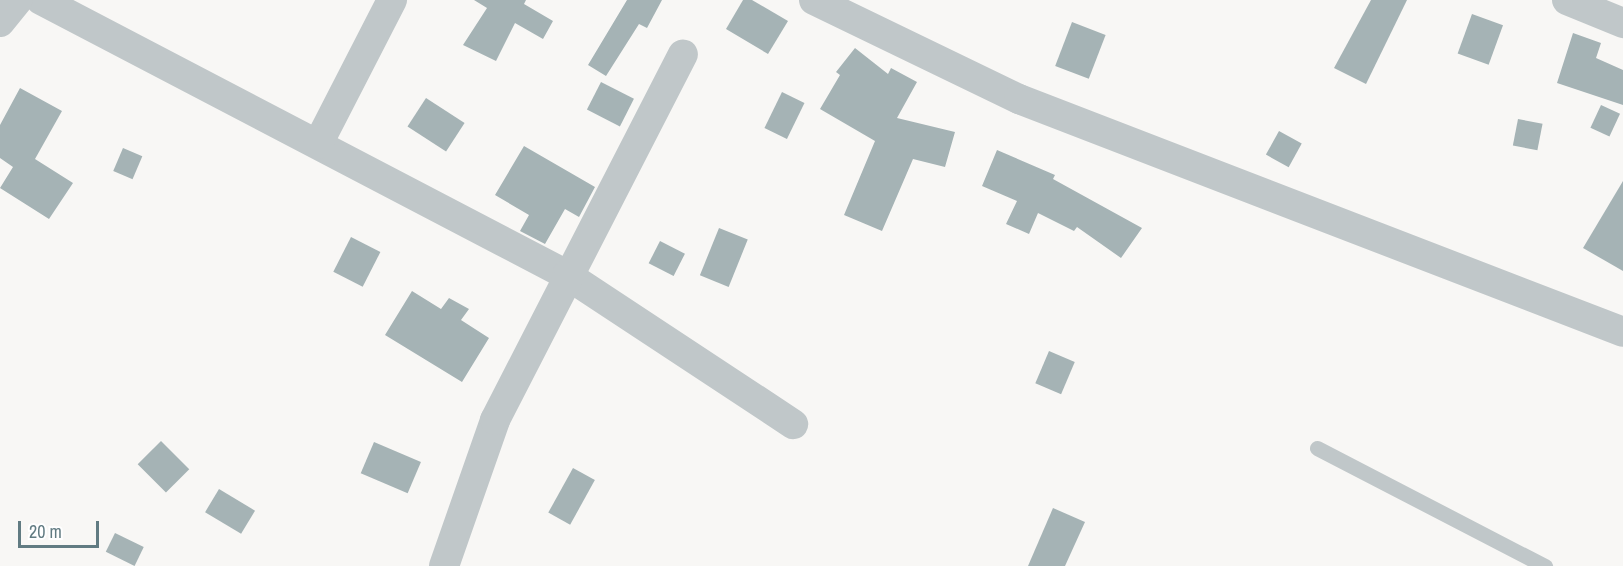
<!DOCTYPE html>
<html>
<head>
<meta charset="utf-8">
<style>
  body { margin:0 }
  #map { position:relative; width:1623px; height:566px; overflow:hidden; background:#f8f7f5; font-family:"Archivo Narrow",sans-serif }
  div>[style] { position:absolute }
  .building>* { inset:0; background:#a5b3b5; transform-origin:0 0 }
  .lane>* { height:15px; margin:-7.5px; padding:0 7.5px; transform-origin:7.5px; border-radius:7.5px; background:#c0c7c9 }
  .street>* { height:30px; margin:-15px; padding:0 15px; transform-origin:15px; border-radius:15px; background:#c0c7c9 }
  span { translate:-50% -50%; white-space:nowrap; text-align:center; line-height:1.15; -webkit-text-stroke:6px #fff; paint-order:stroke }
  .scale { position:absolute; left:18px; top:521px; width:81px; height:27px; box-sizing:border-box; border:3px solid #617b82; border-top:0; padding-left:8px; font-size:18px; line-height:21px; white-space:nowrap; color:#617b82; -webkit-text-stroke:4px #fff; paint-order:stroke }
</style>
</head>
<body>
<div id="map">
  <div class="building">
    <div style="clip-path:polygon(474px 0,526px 0,524px 4px,553px 21px,543px 39px,515px 23px,496px 61px,463px 45px,487px 8px)"></div>
    <div style="clip-path:polygon(627px 0,662px 0,647px 28px,639px 24px,606px 76px,588px 65px)"></div>
    <div style="clip-path:polygon(743px 0,752px 0,788px 21px,768px 54px,726px 29px)"></div>
    <div style="clip-path:polygon(1371px 0,1407px 0,1366px 84px,1334px 68px)"></div>
    <div style="left:1472px;top:14px;width:33px;height:42px;rotate:20deg"></div>
    <div style="left:1072px;top:22px;width:36px;height:47px;rotate:21deg"></div>
    <div style="clip-path:polygon(1573px 33px,1601px 43px,1596px 58px,1623px 70px,1623px 105px,1557px 83px)"></div>
    <div style="clip-path:polygon(855px 48px,888px 74px,891px 68px,917px 82px,897px 118px,955px 132px,945px 167px,913px 159px,882px 231px,844px 215px,875px 141px,820px 109px,840px 75px,836px 72px)"></div>
    <div style="left:601px;top:82px;width:37px;height:31px;rotate:27deg"></div>
    <div style="clip-path:polygon(20px 88px,62px 111px,35px 159px,73px 183px,49px 219px,0 188px,13px 167px,0 158px,0 125px)"></div>
    <div style="left:782px;top:92px;width:25px;height:40px;rotate:26deg"></div>
    <div style="left:426px;top:98px;width:46px;height:34px;rotate:33deg"></div>
    <div style="left:1601px;top:105px;width:21px;height:25px;rotate:25deg"></div>
    <div style="left:1518px;top:119px;width:25px;height:27px;rotate:11deg"></div>
    <div style="left:1279px;top:131px;width:26px;height:27px;rotate:29deg"></div>
    <div style="clip-path:polygon(524px 146px,595px 187px,579px 217px,565px 209px,545px 244px,520px 231px,529px 215px,495px 195px)"></div>
    <div style="left:123px;top:148px;width:21px;height:25px;rotate:23deg"></div>
    <div style="clip-path:polygon(997px 150px,1055px 175px,1053px 179px,1142px 228px,1121px 258px,1077px 227px,1074px 231px,1038px 213px,1029px 234px,1006px 224px,1017px 201px,982px 186px)"></div>
    <div style="clip-path:polygon(1623px 181px,1623px 271px,1583px 248px)"></div>
    <div style="left:719px;top:228px;width:31px;height:51px;rotate:22deg"></div>
    <div style="left:351px;top:237px;width:33px;height:39px;rotate:27deg"></div>
    <div style="left:660px;top:241px;width:28px;height:25px;rotate:27deg"></div>
    <div style="clip-path:polygon(412px 291px,441px 309px,449px 298px,469px 309px,461px 320px,489px 338px,462px 382px,385px 335px)"></div>
    <div style="left:1049px;top:351px;width:28px;height:35px;rotate:23deg"></div>
    <div style="left:161px;top:441px;width:40px;height:33px;rotate:45deg"></div>
    <div style="left:374px;top:442px;width:51px;height:34px;rotate:23deg"></div>
    <div style="left:573px;top:468px;width:25px;height:51px;rotate:29deg"></div>
    <div style="left:219px;top:489px;width:42px;height:27px;rotate:31deg"></div>
    <div style="clip-path:polygon(1053px 508px,1085px 522px,1065px 566px,1028px 566px)"></div>
    <div style="left:115px;top:533px;width:32px;height:21px;rotate:26deg"></div>
  </div>
  <div class="lane">
    <div style="left:1317px;top:448px;width:257px;rotate:27.4deg"></div>
  </div>
  <div class="street">
    <div style="left:41px;top:0;width:594px;rotate:27.6deg"></div>
    <div style="left:567px;top:275px;width:271px;rotate:33.4deg"></div>
    <div style="left:814px;top:0;width:228px;rotate:25.8deg"></div>
    <div style="left:1019px;top:99px;width:647px;rotate:21.09deg"></div>
    <div style="left:1567px;top:0;width:61px;rotate:22.3deg"></div>
    <div style="left:0;top:22px;width:28px;rotate:-51deg"></div>
    <div style="left:318px;top:144px;width:162px;rotate:-62.8deg"></div>
    <div style="left:444px;top:566px;width:155px;rotate:-70.7deg"></div>
    <div style="left:495px;top:420px;width:411px;rotate:-62.8deg"></div>
  </div>
  <div class="scale">20 m</div>
</div>
</body>
</html>
